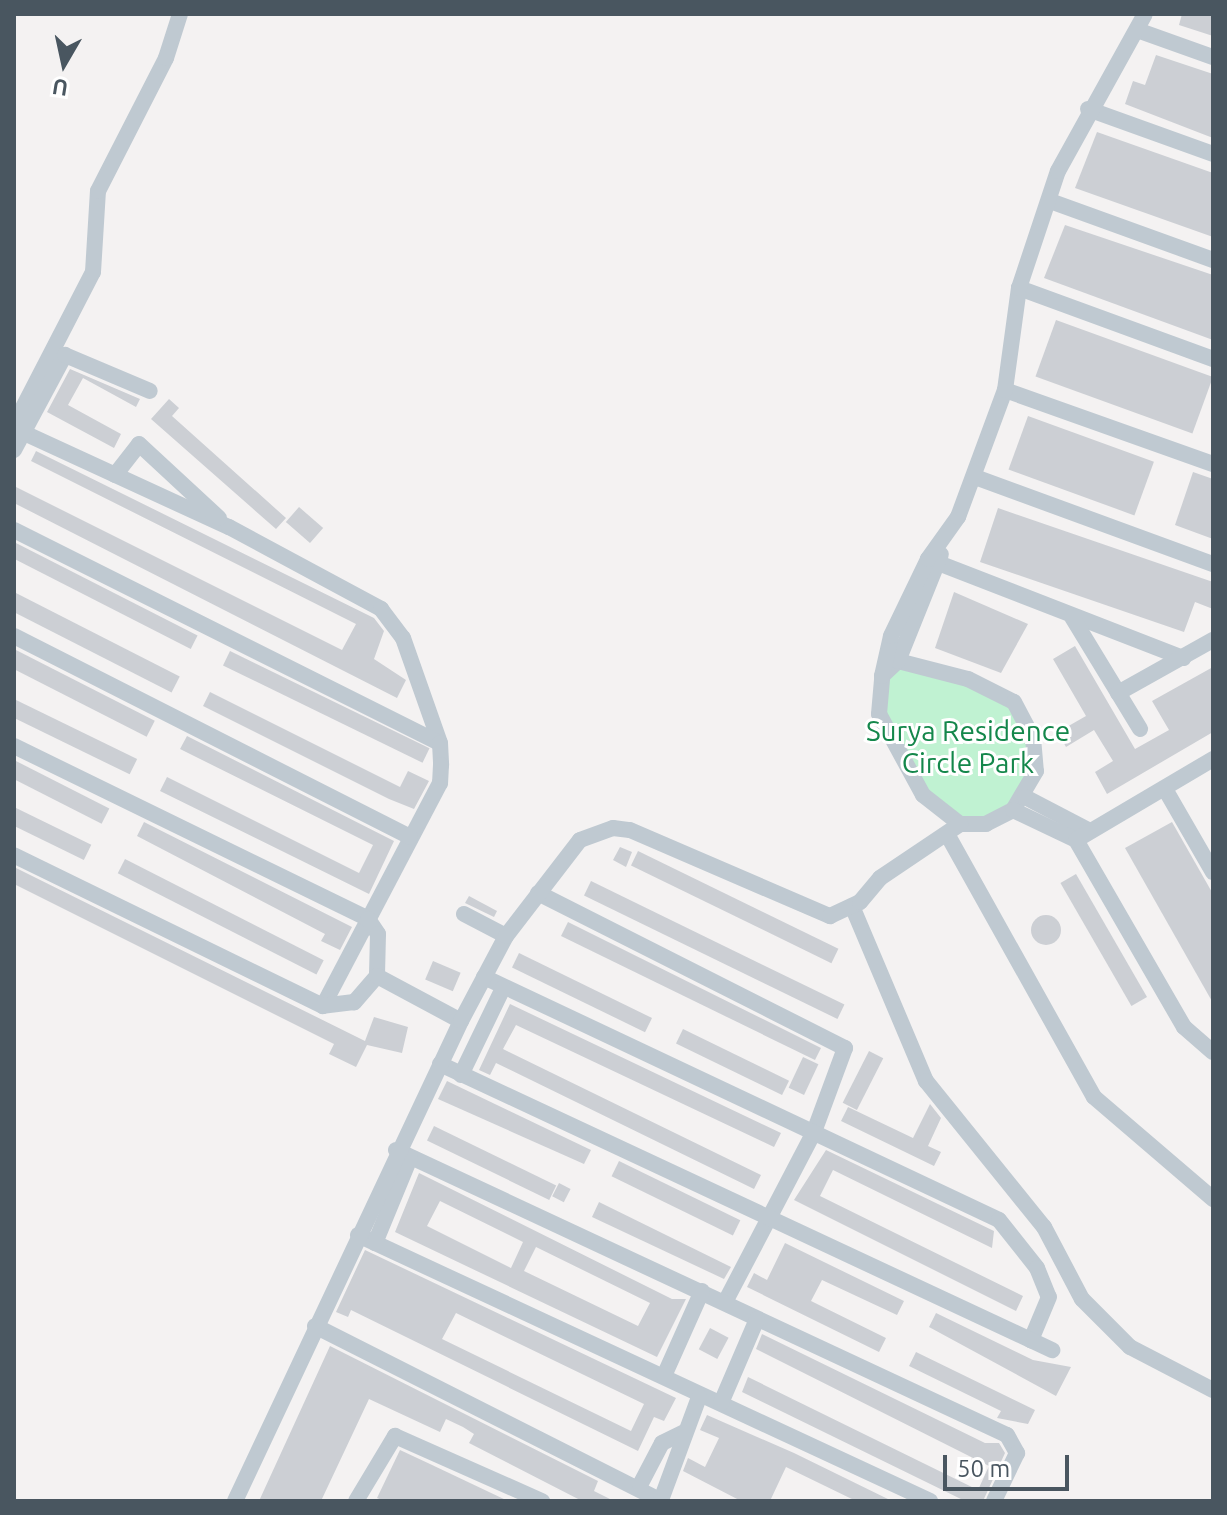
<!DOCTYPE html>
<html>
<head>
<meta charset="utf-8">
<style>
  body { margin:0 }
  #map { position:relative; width:1227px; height:1515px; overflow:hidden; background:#f4f2f2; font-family:Ubuntu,sans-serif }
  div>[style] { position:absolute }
  .green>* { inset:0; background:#c0f2d2 }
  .building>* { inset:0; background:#cccfd4; transform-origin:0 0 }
  .round { border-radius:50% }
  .minor>* { height:16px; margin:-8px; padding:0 8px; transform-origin:8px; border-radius:8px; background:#bfc9d1 }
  span { translate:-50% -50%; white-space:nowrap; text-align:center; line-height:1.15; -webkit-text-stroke:6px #fff; paint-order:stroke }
  .park-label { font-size:28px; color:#14874b }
  .frame { position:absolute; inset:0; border:16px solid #495660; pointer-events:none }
  .north { position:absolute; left:24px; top:24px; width:80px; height:80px; -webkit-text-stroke:6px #fff; paint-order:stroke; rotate:189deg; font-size:22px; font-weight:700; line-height:32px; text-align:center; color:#495660 }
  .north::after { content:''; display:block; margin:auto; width:28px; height:36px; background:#495660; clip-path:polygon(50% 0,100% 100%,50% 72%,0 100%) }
  .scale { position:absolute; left:943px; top:1455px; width:126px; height:36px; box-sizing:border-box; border:4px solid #495660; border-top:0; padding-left:10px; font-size:24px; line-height:28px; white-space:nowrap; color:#495660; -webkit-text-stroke:6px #fff; paint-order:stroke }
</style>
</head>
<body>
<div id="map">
  <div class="green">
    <div style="clip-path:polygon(891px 664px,996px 689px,1033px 738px,1029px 791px,973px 825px,932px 805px,879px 714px)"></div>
  </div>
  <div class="building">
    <div style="clip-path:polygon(1182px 14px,1213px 14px,1213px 36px,1179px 25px)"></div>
    <div style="clip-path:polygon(1156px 55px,1213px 74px,1213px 138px,1125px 104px,1133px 81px,1145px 85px)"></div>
    <div style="clip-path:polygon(1097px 132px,1213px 173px,1213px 237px,1075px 188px)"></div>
    <div style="clip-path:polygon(1065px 225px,1213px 275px,1213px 340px,1044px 278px)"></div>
    <div style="left:1056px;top:320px;width:167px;height:60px;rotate:20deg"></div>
    <div style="clip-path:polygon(70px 369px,140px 399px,136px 407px,83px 378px,68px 405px,121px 434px,114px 448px,47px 412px)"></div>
    <div style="clip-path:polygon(169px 399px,179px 408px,172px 416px,286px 518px,276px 529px,151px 419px)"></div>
    <div style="left:1028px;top:416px;width:134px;height:57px;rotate:20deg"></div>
    <div style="clip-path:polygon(36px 451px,374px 618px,384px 631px,374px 659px,406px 680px,397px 698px,14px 503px,14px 486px,342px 650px,356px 624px,31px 461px)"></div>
    <div style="clip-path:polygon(1193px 472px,1213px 479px,1213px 539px,1175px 525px)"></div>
    <div style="left:299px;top:507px;width:32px;height:20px;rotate:41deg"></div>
    <div style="clip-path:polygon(998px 508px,1213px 582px,1213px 609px,1195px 602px,1184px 632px,980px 562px)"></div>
    <div style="left:14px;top:542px;width:206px;height:15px;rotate:27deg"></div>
    <div style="left:14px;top:592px;width:186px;height:18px;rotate:27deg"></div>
    <div style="clip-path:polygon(954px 592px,1028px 624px,1001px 673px,935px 648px)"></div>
    <div style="clip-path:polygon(1075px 646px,1135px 749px,1169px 730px,1152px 701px,1213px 667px,1213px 732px,1107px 794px,1095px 772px,1113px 761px,1094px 730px,1066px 747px,1058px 732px,1086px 716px,1053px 659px)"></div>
    <div style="left:14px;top:649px;width:158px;height:18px;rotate:27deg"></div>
    <div style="left:230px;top:651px;width:222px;height:16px;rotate:26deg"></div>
    <div style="clip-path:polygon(210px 692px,400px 787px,408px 771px,429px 781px,414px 809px,389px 799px,203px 706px)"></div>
    <div style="left:14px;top:699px;width:137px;height:17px;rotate:26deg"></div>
    <div style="clip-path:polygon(187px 736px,394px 841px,369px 894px,160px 791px,167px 777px,359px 873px,373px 845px,180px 749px)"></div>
    <div style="left:14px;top:760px;width:107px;height:17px;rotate:27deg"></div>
    <div style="left:14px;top:807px;width:86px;height:17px;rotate:26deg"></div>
    <div style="clip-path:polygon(144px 822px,352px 927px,340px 950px,321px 941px,325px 934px,137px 836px)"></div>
    <div style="clip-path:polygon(1172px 822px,1213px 894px,1213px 1003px,1125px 848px)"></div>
    <div style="clip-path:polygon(620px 847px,632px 852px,626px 867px,613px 860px)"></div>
    <div style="left:638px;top:851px;width:223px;height:16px;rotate:26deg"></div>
    <div style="left:125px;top:859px;width:223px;height:16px;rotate:27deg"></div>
    <div style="clip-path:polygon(14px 867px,365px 1041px,374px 1017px,408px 1027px,402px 1053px,367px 1045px,356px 1067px,329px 1054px,334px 1044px,14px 884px)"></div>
    <div style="left:1076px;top:874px;width:142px;height:18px;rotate:60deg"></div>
    <div style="left:591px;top:881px;width:282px;height:16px;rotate:26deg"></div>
    <div style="clip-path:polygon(469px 896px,497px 911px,494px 917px,465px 903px)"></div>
    <div class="round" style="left:1031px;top:915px;width:30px;height:30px"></div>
    <div style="clip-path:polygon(568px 922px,821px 1048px,815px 1060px,561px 936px)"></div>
    <div style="left:519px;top:953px;width:148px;height:16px;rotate:26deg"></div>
    <div style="left:433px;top:961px;width:30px;height:20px;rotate:23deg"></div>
    <div style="clip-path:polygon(510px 1004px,781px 1133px,774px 1147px,516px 1025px,503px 1049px,761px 1175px,754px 1189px,496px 1063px,490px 1075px,479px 1070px)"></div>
    <div style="left:683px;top:1029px;width:118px;height:16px;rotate:26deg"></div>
    <div style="left:869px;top:1051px;width:16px;height:58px;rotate:27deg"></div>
    <div style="left:803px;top:1057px;width:17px;height:34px;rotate:25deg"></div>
    <div style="clip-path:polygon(447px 1081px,591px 1150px,584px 1164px,438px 1099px)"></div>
    <div style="clip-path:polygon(930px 1104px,941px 1118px,928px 1146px,941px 1152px,934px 1166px,841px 1121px,848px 1107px,913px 1138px)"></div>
    <div style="left:434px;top:1126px;width:136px;height:16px;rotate:26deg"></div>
    <div style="clip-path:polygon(826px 1150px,994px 1231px,992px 1248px,833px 1170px,820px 1196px,1023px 1296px,1016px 1311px,794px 1200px)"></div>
    <div style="left:619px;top:1161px;width:135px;height:17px;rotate:26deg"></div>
    <div style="clip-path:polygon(evenodd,419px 1173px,672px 1299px,686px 1299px,657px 1357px,395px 1232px,419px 1173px,440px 1201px,523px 1242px,511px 1268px,427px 1226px,440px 1201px,419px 1173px,536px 1247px,650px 1303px,638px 1326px,524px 1271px,536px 1247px)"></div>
    <div style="left:559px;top:1183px;width:13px;height:15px;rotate:27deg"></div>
    <div style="clip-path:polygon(599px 1202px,731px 1267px,724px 1279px,592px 1217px)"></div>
    <div style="clip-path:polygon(785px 1243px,904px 1301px,897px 1315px,822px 1280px,811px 1301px,886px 1338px,879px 1352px,747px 1287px,754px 1273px,767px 1280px)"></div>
    <div style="clip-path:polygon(evenodd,365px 1250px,676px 1398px,664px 1421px,654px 1417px,638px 1451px,351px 1310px,348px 1317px,336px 1312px,365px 1250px,456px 1313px,644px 1404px,631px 1431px,442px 1339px,456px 1313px)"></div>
    <div style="clip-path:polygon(936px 1313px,1033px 1360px,1071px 1367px,1056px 1396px,929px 1327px)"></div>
    <div style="left:710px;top:1328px;width:21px;height:24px;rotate:28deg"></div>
    <div style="clip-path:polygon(762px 1334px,985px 1443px,999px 1443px,1005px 1453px,983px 1501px,965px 1501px,742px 1392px,748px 1377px,978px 1490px,989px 1466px,756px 1349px)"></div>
    <div style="clip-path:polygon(330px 1346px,598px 1481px,594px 1491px,614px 1501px,582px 1501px,469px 1443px,474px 1434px,463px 1427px,446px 1419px,440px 1432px,369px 1399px,321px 1501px,259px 1501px)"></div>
    <div style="clip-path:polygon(916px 1352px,1035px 1410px,1028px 1424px,997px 1418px,1001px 1411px,909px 1366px)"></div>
    <div style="clip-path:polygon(707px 1415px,794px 1453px,892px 1501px,856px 1501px,786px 1467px,770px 1501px,741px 1501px,683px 1471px,688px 1458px,705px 1467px,719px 1438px,700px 1430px)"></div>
    <div style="clip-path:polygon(400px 1450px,430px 1464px,508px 1501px,384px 1501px,377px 1498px)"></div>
  </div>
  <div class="minor">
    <div style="left:1137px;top:30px;width:81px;rotate:19.6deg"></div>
    <div style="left:1088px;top:109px;width:133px;rotate:19.8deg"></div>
    <div style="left:1050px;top:201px;width:173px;rotate:19.9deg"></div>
    <div style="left:1019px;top:288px;width:207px;rotate:20.1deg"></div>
    <div style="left:1005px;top:390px;width:221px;rotate:19.6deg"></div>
    <div style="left:14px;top:425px;width:172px;rotate:-62.7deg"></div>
    <div style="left:93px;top:272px;width:81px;rotate:-86.5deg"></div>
    <div style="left:98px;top:191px;width:149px;rotate:-62.9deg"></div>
    <div style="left:166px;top:58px;width:46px;rotate:-72.3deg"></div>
    <div style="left:22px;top:432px;width:228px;rotate:24.7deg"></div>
    <div style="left:229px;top:527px;width:173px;rotate:28.3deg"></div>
    <div style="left:381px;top:609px;width:36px;rotate:53deg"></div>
    <div style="left:403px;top:638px;width:111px;rotate:70.6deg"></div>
    <div style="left:14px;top:450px;width:108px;rotate:-61.8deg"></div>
    <div style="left:65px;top:355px;width:92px;rotate:23deg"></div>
    <div style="left:115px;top:475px;width:39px;rotate:-52deg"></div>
    <div style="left:139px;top:444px;width:109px;rotate:42.8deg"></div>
    <div style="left:975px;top:477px;width:253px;rotate:20.1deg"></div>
    <div style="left:14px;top:530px;width:476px;rotate:26.6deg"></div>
    <div style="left:440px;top:743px;width:22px;rotate:87deg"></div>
    <div style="left:441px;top:765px;width:18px;rotate:93deg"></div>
    <div style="left:440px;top:783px;width:252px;rotate:117.7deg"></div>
    <div style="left:323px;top:1006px;width:344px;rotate:-154deg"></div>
    <div style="left:928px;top:559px;width:274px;rotate:21.2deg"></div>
    <div style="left:1072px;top:617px;width:131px;rotate:58.7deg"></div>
    <div style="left:14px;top:636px;width:444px;rotate:26.9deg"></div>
    <div style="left:898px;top:661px;width:72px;rotate:14.4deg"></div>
    <div style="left:968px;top:679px;width:51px;rotate:26.6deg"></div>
    <div style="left:1014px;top:702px;width:41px;rotate:62.2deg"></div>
    <div style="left:1033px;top:738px;width:33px;rotate:85deg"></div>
    <div style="left:1036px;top:771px;width:45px;rotate:120.5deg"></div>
    <div style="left:1013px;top:810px;width:30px;rotate:153deg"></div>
    <div style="left:986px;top:824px;width:26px;rotate:180deg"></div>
    <div style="left:960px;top:824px;width:47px;rotate:-141.9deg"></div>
    <div style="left:923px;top:795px;width:92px;rotate:-118.5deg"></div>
    <div style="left:879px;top:714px;width:38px;rotate:-85deg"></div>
    <div style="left:882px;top:676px;width:22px;rotate:-43deg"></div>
    <div style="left:898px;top:661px;width:115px;rotate:-68.1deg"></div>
    <div style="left:882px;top:676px;width:41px;rotate:-77.3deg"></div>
    <div style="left:891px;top:636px;width:85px;rotate:-64.3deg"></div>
    <div style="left:928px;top:559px;width:52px;rotate:-54.5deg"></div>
    <div style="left:958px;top:517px;width:135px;rotate:-69.7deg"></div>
    <div style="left:1005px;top:390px;width:103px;rotate:-82.2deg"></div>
    <div style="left:1019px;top:288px;width:123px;rotate:-71.6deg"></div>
    <div style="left:1058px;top:171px;width:179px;rotate:-61deg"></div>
    <div style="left:1118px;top:693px;width:109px;rotate:-29.2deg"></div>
    <div style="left:14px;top:746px;width:394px;rotate:26deg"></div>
    <div style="left:368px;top:919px;width:18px;rotate:56deg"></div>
    <div style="left:378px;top:934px;width:42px;rotate:91.4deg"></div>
    <div style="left:377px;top:976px;width:35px;rotate:131deg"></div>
    <div style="left:354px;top:1002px;width:31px;rotate:173deg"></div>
    <div style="left:1165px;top:789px;width:96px;rotate:60deg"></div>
    <div style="left:1025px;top:797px;width:73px;rotate:27.6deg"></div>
    <div style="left:1013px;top:810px;width:70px;rotate:25.5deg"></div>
    <div style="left:1076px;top:840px;width:216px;rotate:60deg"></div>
    <div style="left:1184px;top:1027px;width:38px;rotate:41deg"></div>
    <div style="left:947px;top:834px;width:301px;rotate:60.8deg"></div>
    <div style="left:1094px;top:1097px;width:157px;rotate:40.6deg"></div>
    <div style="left:1076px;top:840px;width:159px;rotate:-30.6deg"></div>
    <div style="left:538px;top:893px;width:344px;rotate:26.8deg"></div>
    <div style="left:845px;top:1048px;width:90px;rotate:110.3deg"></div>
    <div style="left:814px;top:1132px;width:192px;rotate:117.6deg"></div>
    <div style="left:852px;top:906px;width:190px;rotate:67.1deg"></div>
    <div style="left:926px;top:1081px;width:188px;rotate:51.1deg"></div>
    <div style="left:1044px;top:1227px;width:81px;rotate:62.2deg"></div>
    <div style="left:1082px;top:1299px;width:68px;rotate:45deg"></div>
    <div style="left:1130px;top:1347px;width:93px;rotate:27.4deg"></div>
    <div style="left:464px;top:914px;width:47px;rotate:27.6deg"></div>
    <div style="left:377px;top:976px;width:95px;rotate:28.2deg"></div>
    <div style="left:484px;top:977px;width:569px;rotate:25.26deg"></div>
    <div style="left:999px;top:1220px;width:61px;rotate:51.6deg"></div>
    <div style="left:1037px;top:1268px;width:31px;rotate:68deg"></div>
    <div style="left:1049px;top:1297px;width:47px;rotate:112.7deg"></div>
    <div style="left:440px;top:1064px;width:676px;rotate:25.05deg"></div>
    <div style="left:461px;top:1075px;width:97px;rotate:-64.2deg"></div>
    <div style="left:396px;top:1150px;width:674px;rotate:25.01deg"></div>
    <div style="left:1007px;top:1435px;width:21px;rotate:61deg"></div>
    <div style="left:1017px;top:1453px;width:53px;rotate:115.6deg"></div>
    <div style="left:358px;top:1235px;width:631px;rotate:24.94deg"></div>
    <div style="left:375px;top:1243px;width:92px;rotate:-67.6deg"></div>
    <div style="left:315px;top:1326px;width:389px;rotate:26.8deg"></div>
    <div style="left:664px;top:1376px;width:93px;rotate:-65.9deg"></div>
    <div style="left:721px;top:1403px;width:91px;rotate:-66.8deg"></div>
    <div style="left:640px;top:1485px;width:47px;rotate:-62.4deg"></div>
    <div style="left:662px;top:1443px;width:25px;rotate:-26deg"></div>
    <div style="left:661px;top:1500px;width:110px;rotate:-69.7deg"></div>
    <div style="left:235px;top:1501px;width:531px;rotate:-64.79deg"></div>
    <div style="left:461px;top:1021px;width:96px;rotate:-62.1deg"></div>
    <div style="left:506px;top:936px;width:121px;rotate:-52.4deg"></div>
    <div style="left:580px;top:840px;width:35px;rotate:-20deg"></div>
    <div style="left:613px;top:828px;width:17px;rotate:7deg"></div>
    <div style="left:630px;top:830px;width:218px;rotate:23.3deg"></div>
    <div style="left:830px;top:916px;width:33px;rotate:-25deg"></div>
    <div style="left:860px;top:902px;width:31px;rotate:-50deg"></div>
    <div style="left:880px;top:878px;width:97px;rotate:-34deg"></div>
    <div style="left:356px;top:1501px;width:76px;rotate:-59deg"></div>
    <div style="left:395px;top:1436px;width:161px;rotate:23.9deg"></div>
  </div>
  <div class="park-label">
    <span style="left:968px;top:747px">Surya Residence<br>Circle Park</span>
  </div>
  <div class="frame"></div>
  <div class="north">U</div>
  <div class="scale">50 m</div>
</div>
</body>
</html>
